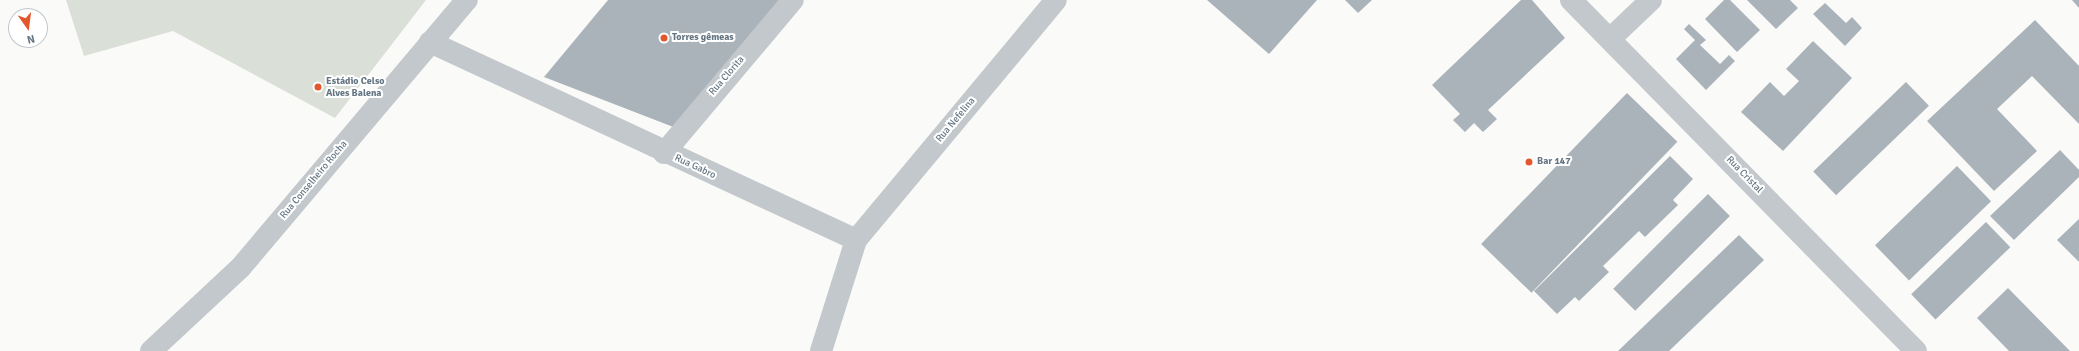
<!DOCTYPE html>
<html>
<head>
<meta charset="utf-8">
<style>
  body { margin:0 }
  #map { position:relative; width:2079px; height:351px; overflow:hidden; background:#fafaf8; font-family:Signika,sans-serif }
  div>[style] { position:absolute }
  .green>* { inset:0; background:#dadfd7 }
  .building>* { inset:0; background:#aab3b9; transform-origin:0 0 }
  .minor>* { height:22px; margin:-11px; padding:0 11px; transform-origin:11px; border-radius:11px; background:#c3c8cc }
  .dots>* { width:11px; height:11px; translate:-50% -50%; box-sizing:border-box; border:2px solid #fff; border-radius:50% }
  span { translate:-50% -50%; white-space:nowrap; text-align:center; line-height:1.15; -webkit-text-stroke:4px #fff; paint-order:stroke }
  .poi-label { font-size:10px; color:#657683; font-weight:700 }
  .left { translate:0 -50%; text-align:left }
  .street-label { font-size:10px; color:#657683 }
  .north { position:absolute; left:8px; top:8px; width:40px; height:40px; box-sizing:border-box; background:#fff; border:1px solid #c1c8cd; border-radius:50%; rotate:166deg; font-size:11px; font-weight:700; line-height:16px; text-align:center; color:#657683 }
  .north::after { content:''; display:block; margin:auto; width:14px; height:18px; background:#e4572e; clip-path:polygon(50% 0,100% 100%,50% 72%,0 100%) }
</style>
</head>
<body>
<div id="map">
  <div class="green">
    <div style="clip-path:polygon(66px 0,426px 0,335px 118px,173px 31px,84px 56px)"></div>
  </div>
  <div class="building">
    <div style="clip-path:polygon(608px 0,783px 0,676px 128px,544px 77px)"></div>
    <div style="clip-path:polygon(1207px 0,1317px 0,1269px 54px)"></div>
    <div style="clip-path:polygon(1345px 0,1372px 0,1358px 13px)"></div>
    <div style="clip-path:polygon(1521px 0,1532px 0,1565px 38px,1488px 110px,1497px 119px,1483px 132px,1474px 123px,1465px 132px,1453px 120px,1460px 114px,1432px 85px)"></div>
    <div style="clip-path:polygon(1724px 0,1730px 0,1760px 30px,1737px 52px,1705px 19px)"></div>
    <div style="clip-path:polygon(1747px 0,1790px 0,1798px 8px,1776px 29px)"></div>
    <div style="clip-path:polygon(2072px 0,2079px 0,2079px 8px)"></div>
    <div style="clip-path:polygon(1825px 3px,1846px 23px,1852px 17px,1862px 28px,1845px 46px,1813px 14px)"></div>
    <div style="clip-path:polygon(2035px 20px,2079px 66px,2079px 124px,2032px 76px,1997px 109px,2037px 151px,1994px 191px,1927px 121px)"></div>
    <div style="clip-path:polygon(1689px 24px,1706px 40px,1700px 45px,1720px 64px,1729px 55px,1735px 61px,1706px 90px,1676px 59px,1695px 40px,1684px 29px)"></div>
    <div style="clip-path:polygon(1813px 41px,1852px 78px,1783px 151px,1741px 112px,1770px 82px,1784px 96px,1799px 81px,1786px 69px)"></div>
    <div style="left:1906px;top:82px;width:33px;height:129px;rotate:46deg"></div>
    <div style="left:1627px;top:93px;width:70px;height:210px;rotate:44deg"></div>
    <div style="clip-path:polygon(2060px 150px,2079px 170px,2079px 177px,2014px 240px,1990px 216px)"></div>
    <div style="clip-path:polygon(1670px 156px,1693px 179px,1673px 200px,1678px 205px,1645px 237px,1639px 231px,1603px 266px,1609px 272px,1579px 301px,1575px 297px,1557px 314px,1534px 291px)"></div>
    <div style="left:1957px;top:166px;width:49px;height:114px;rotate:46deg"></div>
    <div style="left:1708px;top:194px;width:31px;height:134px;rotate:45deg"></div>
    <div style="clip-path:polygon(2079px 219px,2079px 262px,2057px 240px)"></div>
    <div style="left:1986px;top:222px;width:35px;height:104px;rotate:46deg"></div>
    <div style="clip-path:polygon(1739px 235px,1764px 260px,1669px 351px,1618px 351px)"></div>
    <div style="clip-path:polygon(2008px 288px,2070px 351px,2009px 351px,1977px 318px)"></div>
  </div>
  <div class="minor">
    <div style="left:1571px;top:0;width:492px;rotate:45.5deg"></div>
    <div style="left:1611px;top:38px;width:55px;rotate:-43.5deg"></div>
    <div style="left:430px;top:42px;width:470px;rotate:24.9deg"></div>
    <div style="left:856px;top:240px;width:116px;rotate:107.5deg"></div>
    <div style="left:664px;top:153px;width:200px;rotate:-49.9deg"></div>
    <div style="left:856px;top:240px;width:312px;rotate:-50.2deg"></div>
    <div style="left:151px;top:351px;width:123px;rotate:-43deg"></div>
    <div style="left:241px;top:267px;width:350px;rotate:-49.8deg"></div>
  </div>
  <div class="dots">
    <div style="left:664px;top:38px;background:#e4572e"></div>
    <div style="left:318px;top:87px;background:#e4572e"></div>
    <div style="left:1529px;top:162px;background:#e4572e"></div>
  </div>
  <div class="poi-label">
    <span class="left" style="left:672px;top:38px">Torres gêmeas</span>
    <span class="left" style="left:326px;top:87px">Estádio Celso<br>Alves Balena</span>
    <span class="left" style="left:1537px;top:162px">Bar 147</span>
  </div>
  <div class="street-label">
    <span style="left:727px;top:76px;rotate:-49deg">Rua Clorita</span>
    <span style="left:956px;top:120px;rotate:-50deg">Rua Nefelina</span>
    <span style="left:695px;top:167px;rotate:25deg">Rua Gabro</span>
    <span style="left:1744px;top:175px;rotate:46deg">Rua Cristal</span>
    <span style="left:314px;top:180px;rotate:-50deg">Rua Conselheiro Rocha</span>
  </div>
  <div class="north">N</div>
</div>
</body>
</html>
